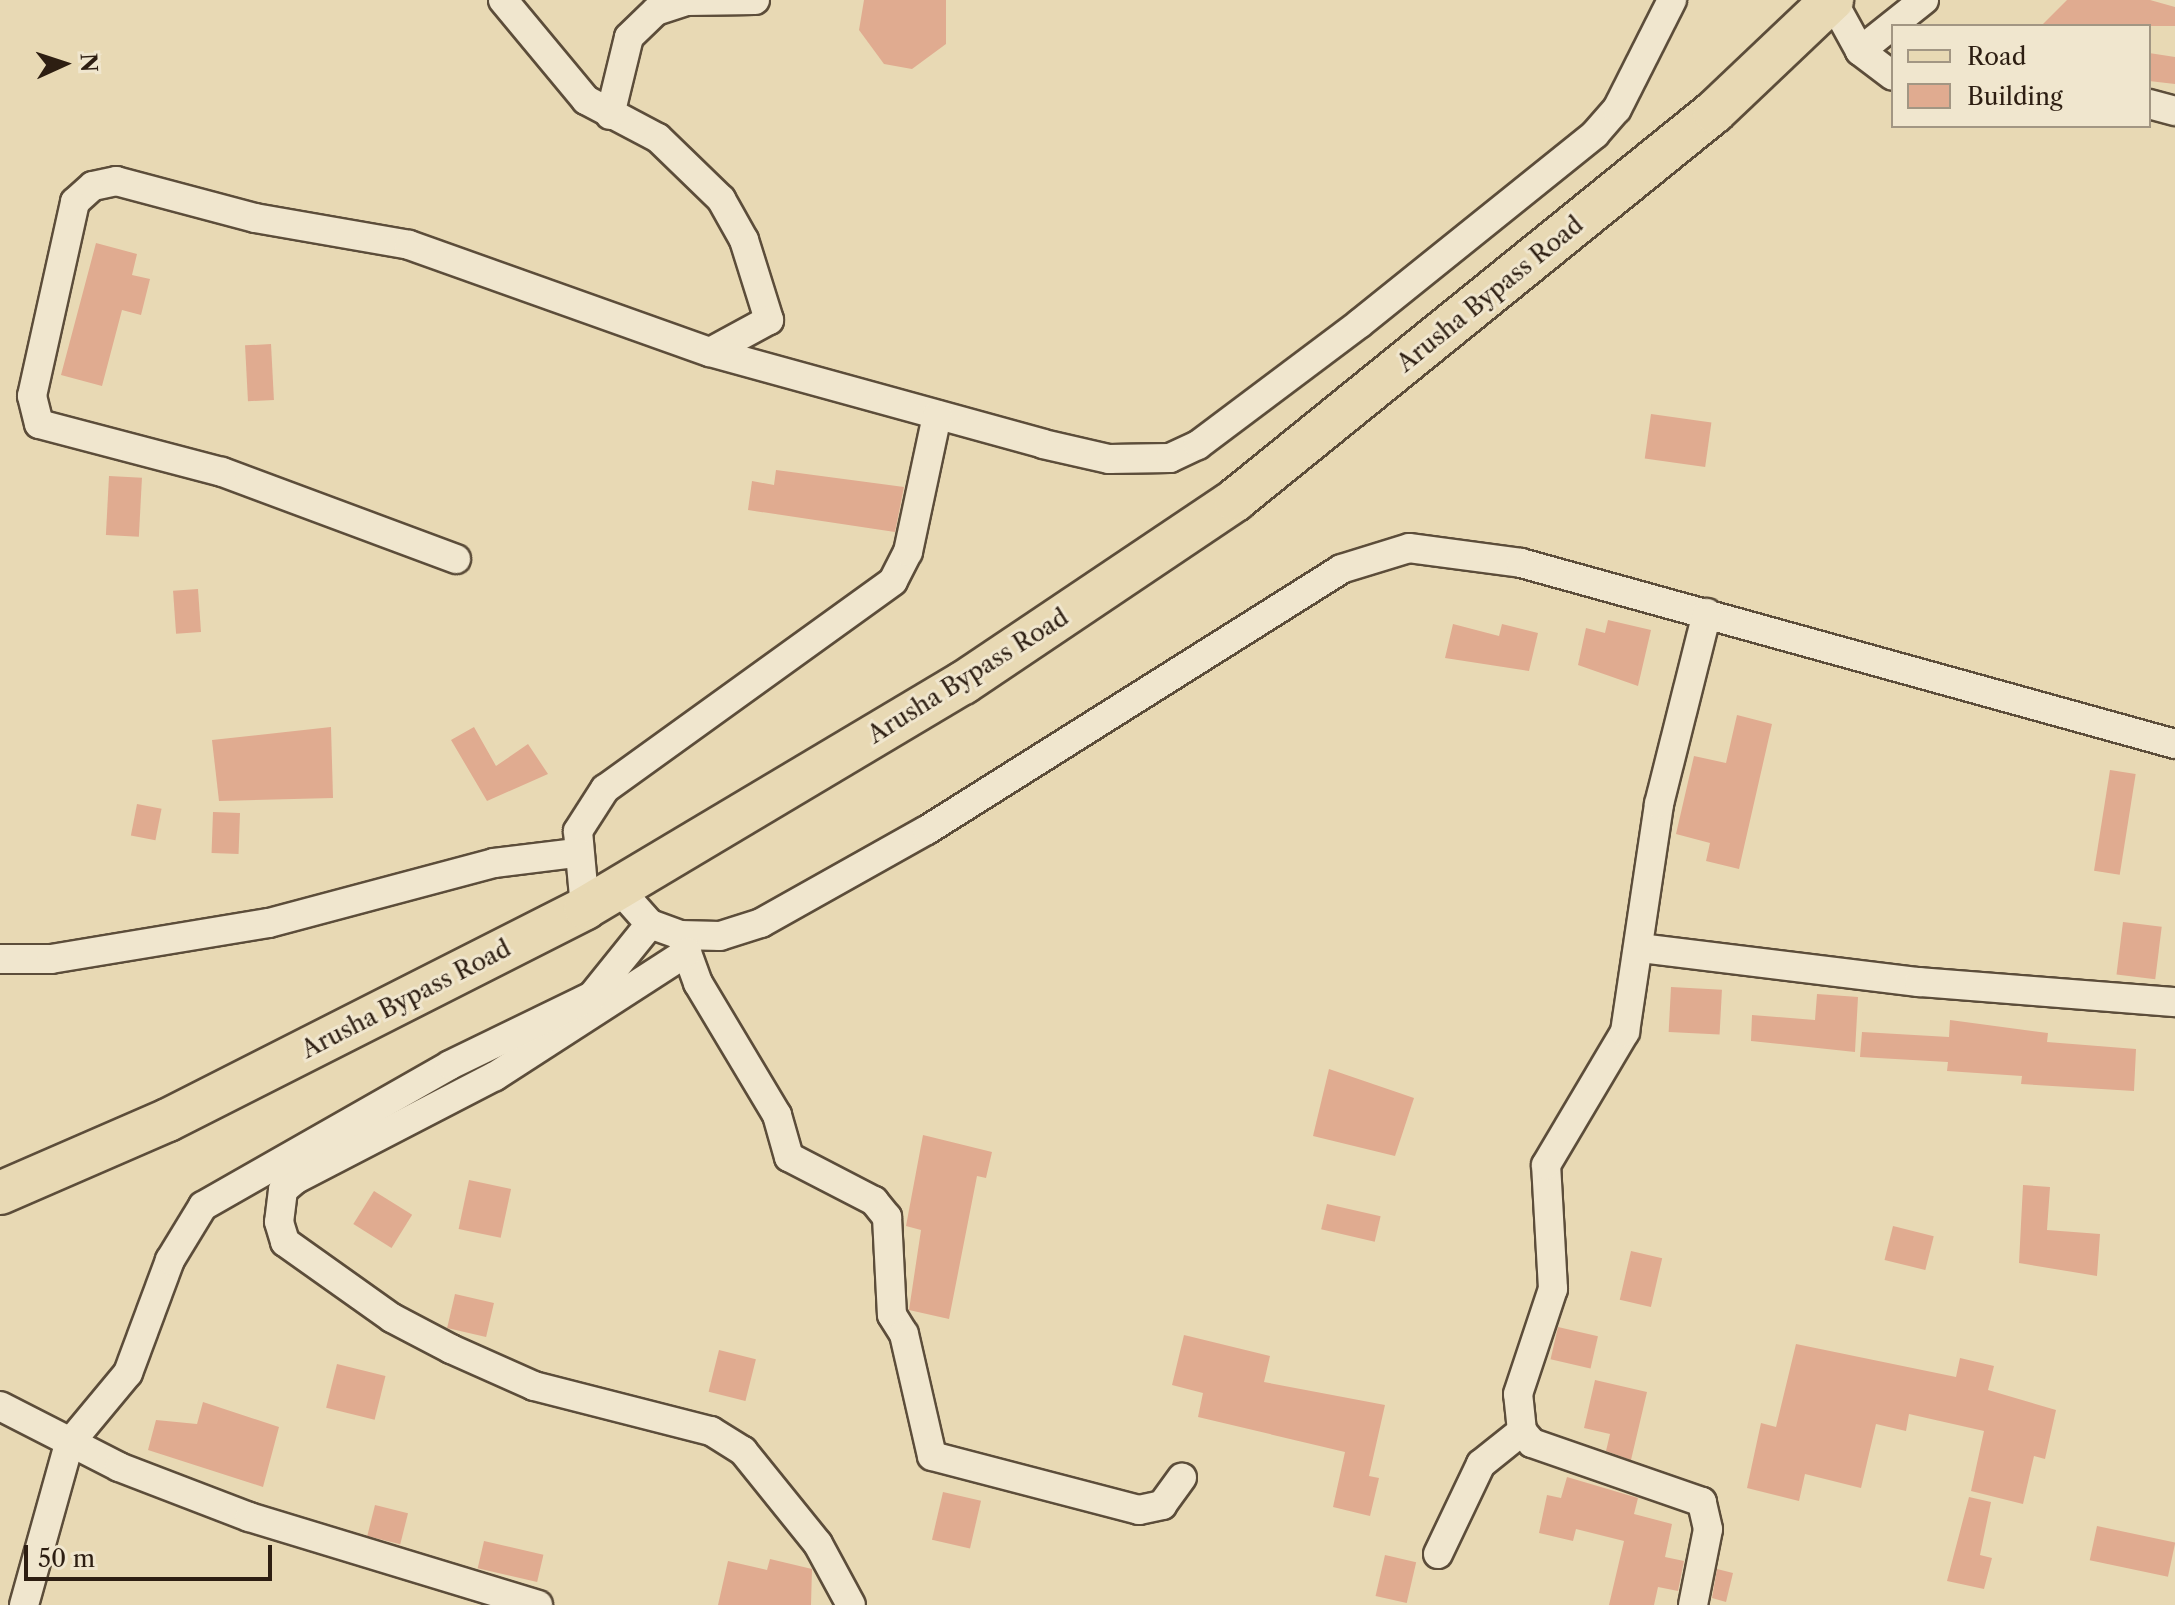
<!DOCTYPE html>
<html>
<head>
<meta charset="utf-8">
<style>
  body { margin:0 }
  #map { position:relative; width:2175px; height:1605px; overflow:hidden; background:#e8d9b4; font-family:"Libre Caslon Text",serif }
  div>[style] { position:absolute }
  .building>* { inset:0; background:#e0ab90; transform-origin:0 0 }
  .roads { filter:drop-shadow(2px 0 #5c4d3a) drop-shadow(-2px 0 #5c4d3a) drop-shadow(0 2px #5c4d3a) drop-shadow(0 -2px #5c4d3a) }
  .minor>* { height:28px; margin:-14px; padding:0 14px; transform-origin:14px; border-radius:14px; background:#f0e6ce }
  .primary>* { height:42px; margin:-21px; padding:0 21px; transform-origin:21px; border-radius:21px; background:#e8d9b4 }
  span { translate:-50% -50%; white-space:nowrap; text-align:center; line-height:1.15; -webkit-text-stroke:6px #f0e6ce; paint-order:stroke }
  .street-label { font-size:24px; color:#2d1e12 }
  .legend { position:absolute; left:1891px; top:24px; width:260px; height:104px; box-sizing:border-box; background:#f0e6ce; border:2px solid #a29683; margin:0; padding:10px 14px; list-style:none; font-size:24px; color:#2d1e12 }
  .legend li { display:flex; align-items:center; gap:16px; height:40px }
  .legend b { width:40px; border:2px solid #a29683 }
  .north { position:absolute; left:24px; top:24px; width:80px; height:80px; -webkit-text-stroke:6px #f0e6ce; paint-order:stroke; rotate:87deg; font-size:22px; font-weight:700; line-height:32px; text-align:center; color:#2d1e12 }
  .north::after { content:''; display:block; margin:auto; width:28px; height:36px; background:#2d1e12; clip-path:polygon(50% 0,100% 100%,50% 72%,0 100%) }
  .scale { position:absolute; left:24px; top:1545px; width:248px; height:36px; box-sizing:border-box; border:4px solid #2d1e12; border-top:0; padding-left:10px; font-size:24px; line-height:28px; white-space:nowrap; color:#2d1e12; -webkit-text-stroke:6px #f0e6ce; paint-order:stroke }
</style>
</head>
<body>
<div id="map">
  <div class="building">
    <div style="clip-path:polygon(864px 0,946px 0,946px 44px,912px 69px,884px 64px,859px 30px)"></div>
    <div style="clip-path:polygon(2067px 0,2150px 0,2175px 7px,2175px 26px,2041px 26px)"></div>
    <div style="clip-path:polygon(2149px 53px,2175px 57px,2175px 84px,2149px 81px)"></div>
    <div style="clip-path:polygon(96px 243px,137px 254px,132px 275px,150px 279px,141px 315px,122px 310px,102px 386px,61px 375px)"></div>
    <div style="left:271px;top:344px;width:56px;height:26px;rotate:87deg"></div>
    <div style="left:1651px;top:414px;width:61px;height:45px;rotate:8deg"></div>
    <div style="clip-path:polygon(776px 470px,904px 487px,895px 532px,748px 510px,752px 481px,774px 485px)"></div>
    <div style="left:109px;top:476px;width:33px;height:59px;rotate:3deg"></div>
    <div style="left:198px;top:589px;width:43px;height:25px;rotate:86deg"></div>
    <div style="clip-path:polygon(1608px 620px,1651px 630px,1638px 686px,1578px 665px,1586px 628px,1605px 633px)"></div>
    <div style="clip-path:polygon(1453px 624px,1499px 636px,1502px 624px,1538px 633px,1529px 671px,1445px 658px)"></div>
    <div style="clip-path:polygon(1737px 715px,1772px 724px,1739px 869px,1706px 861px,1710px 843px,1676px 834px,1694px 756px,1726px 763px)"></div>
    <div style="clip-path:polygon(331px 727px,333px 798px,219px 801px,212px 740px)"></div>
    <div style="clip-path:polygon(474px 727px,496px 766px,528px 744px,548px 774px,487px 801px,451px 740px)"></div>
    <div style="left:2110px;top:770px;width:26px;height:102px;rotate:9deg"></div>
    <div style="left:137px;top:804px;width:25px;height:32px;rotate:11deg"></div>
    <div style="left:213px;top:812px;width:27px;height:41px;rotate:2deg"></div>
    <div style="left:2123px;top:922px;width:39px;height:53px;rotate:7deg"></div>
    <div style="left:1671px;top:987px;width:51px;height:45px;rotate:3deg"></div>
    <div style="clip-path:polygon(1817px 994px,1858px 997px,1855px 1052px,1751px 1041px,1752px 1015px,1815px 1020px)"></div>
    <div style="clip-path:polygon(1950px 1020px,2048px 1033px,2047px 1042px,2136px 1049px,2134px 1091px,2021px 1084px,2022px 1076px,1947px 1071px,1948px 1062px,1860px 1057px,1862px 1032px,1949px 1037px)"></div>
    <div style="clip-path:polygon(1329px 1069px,1414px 1098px,1395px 1156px,1313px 1136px)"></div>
    <div style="clip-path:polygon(923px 1135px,992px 1152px,986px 1178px,977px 1176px,949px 1319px,909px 1310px,921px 1230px,906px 1226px)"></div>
    <div style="left:469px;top:1180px;width:43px;height:50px;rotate:12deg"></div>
    <div style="clip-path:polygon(2023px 1185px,2050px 1187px,2047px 1230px,2100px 1234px,2097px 1276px,2019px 1263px)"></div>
    <div style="left:374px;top:1191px;width:45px;height:39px;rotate:32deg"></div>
    <div style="left:1327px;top:1204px;width:55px;height:26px;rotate:13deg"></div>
    <div style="left:1893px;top:1226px;width:42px;height:35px;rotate:14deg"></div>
    <div style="left:1631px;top:1251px;width:32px;height:50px;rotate:13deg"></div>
    <div style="left:455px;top:1294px;width:40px;height:35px;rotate:13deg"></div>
    <div style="left:1558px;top:1327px;width:41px;height:33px;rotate:13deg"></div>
    <div style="clip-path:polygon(1184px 1335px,1270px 1356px,1264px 1382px,1385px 1405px,1369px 1476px,1379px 1478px,1370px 1516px,1333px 1507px,1345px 1452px,1198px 1417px,1203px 1393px,1172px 1385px)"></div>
    <div style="clip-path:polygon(1796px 1344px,1956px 1377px,1960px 1358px,1994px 1366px,1988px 1390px,2056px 1410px,2045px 1459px,2034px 1456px,2023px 1504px,1971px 1491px,1984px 1431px,1909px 1414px,1906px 1431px,1876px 1424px,1861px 1488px,1805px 1474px,1799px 1501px,1747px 1488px,1761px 1423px,1776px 1427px)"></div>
    <div style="left:719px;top:1350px;width:38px;height:43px;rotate:14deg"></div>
    <div style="left:337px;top:1364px;width:50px;height:45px;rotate:14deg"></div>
    <div style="clip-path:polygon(1595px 1380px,1647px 1392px,1631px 1460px,1606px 1451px,1610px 1434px,1584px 1428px)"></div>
    <div style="clip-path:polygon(203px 1402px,279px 1427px,263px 1487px,148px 1450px,156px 1420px,197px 1424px)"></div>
    <div style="clip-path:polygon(1567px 1477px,1638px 1498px,1634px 1514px,1672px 1524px,1665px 1557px,1684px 1561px,1678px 1591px,1658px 1587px,1654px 1605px,1609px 1605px,1624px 1541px,1576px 1529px,1573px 1541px,1539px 1533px,1547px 1495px,1561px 1498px)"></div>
    <div style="left:943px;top:1492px;width:39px;height:49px;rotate:13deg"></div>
    <div style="clip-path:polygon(1969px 1497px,1991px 1502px,1980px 1555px,1992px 1558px,1984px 1589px,1947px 1581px)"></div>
    <div style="left:375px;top:1505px;width:34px;height:32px;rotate:14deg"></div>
    <div style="left:2097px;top:1526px;width:80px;height:35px;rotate:12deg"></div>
    <div style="left:484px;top:1541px;width:61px;height:28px;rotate:13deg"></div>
    <div style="left:1385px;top:1555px;width:32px;height:42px;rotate:13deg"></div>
    <div style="clip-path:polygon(770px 1559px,812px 1569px,811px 1605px,718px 1605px,728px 1561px,767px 1570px)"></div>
    <div style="clip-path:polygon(1717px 1569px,1733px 1573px,1726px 1602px,1712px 1598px)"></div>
  </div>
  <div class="roads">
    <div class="minor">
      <div style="left:503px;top:0;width:130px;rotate:50.3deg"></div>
      <div style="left:586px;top:100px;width:81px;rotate:27.8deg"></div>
      <div style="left:658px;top:138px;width:88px;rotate:44.1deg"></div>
      <div style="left:721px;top:199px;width:47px;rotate:60.7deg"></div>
      <div style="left:744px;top:240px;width:84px;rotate:72.6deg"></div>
      <div style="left:769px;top:320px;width:67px;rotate:151.5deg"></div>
      <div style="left:1832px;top:0;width:58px;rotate:61.2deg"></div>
      <div style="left:1860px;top:51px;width:41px;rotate:37.1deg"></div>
      <div style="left:1860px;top:51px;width:82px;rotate:-38.6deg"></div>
      <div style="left:2149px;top:104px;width:27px;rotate:15deg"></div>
      <div style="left:610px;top:115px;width:80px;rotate:-76.3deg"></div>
      <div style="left:629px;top:37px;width:37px;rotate:-44deg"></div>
      <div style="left:656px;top:11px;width:33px;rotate:-18deg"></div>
      <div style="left:687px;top:1px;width:68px;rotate:-0.8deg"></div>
      <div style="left:456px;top:559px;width:250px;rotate:-159.6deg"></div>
      <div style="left:222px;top:472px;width:189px;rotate:-165.3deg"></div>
      <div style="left:39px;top:424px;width:29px;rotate:-104deg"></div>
      <div style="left:32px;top:396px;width:199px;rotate:-77.5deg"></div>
      <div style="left:75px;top:202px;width:24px;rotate:-42deg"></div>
      <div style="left:93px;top:186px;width:24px;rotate:-12deg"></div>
      <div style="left:116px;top:181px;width:144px;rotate:14.9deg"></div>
      <div style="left:255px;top:218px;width:156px;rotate:9.9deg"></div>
      <div style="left:409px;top:245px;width:319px;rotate:19.6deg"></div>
      <div style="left:710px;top:352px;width:345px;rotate:15.4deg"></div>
      <div style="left:1043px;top:444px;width:68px;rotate:12.8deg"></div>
      <div style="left:1109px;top:459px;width:61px;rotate:-0.9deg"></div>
      <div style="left:1170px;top:458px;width:31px;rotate:-25deg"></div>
      <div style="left:1198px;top:445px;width:201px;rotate:-36.9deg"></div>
      <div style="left:1359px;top:324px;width:303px;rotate:-38.8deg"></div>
      <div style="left:1595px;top:134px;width:33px;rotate:-49deg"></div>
      <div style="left:1617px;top:109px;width:122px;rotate:-63.2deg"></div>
      <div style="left:618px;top:888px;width:48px;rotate:48.4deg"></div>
      <div style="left:650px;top:924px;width:32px;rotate:20deg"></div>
      <div style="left:680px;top:935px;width:40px;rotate:1.4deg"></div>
      <div style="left:720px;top:936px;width:43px;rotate:-17.6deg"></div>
      <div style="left:761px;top:923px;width:190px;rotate:-29.3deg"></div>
      <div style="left:927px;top:830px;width:489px;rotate:-32.2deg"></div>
      <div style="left:1341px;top:569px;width:71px;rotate:-17.2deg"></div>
      <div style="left:1409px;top:548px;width:113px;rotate:7.6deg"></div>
      <div style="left:1521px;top:563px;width:679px;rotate:15.47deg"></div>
      <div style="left:585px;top:908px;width:77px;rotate:-95.2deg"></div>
      <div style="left:578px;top:831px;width:50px;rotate:-57.3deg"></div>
      <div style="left:605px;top:789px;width:355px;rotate:-35.8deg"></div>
      <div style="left:893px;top:581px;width:33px;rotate:-63deg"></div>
      <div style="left:908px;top:552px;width:140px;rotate:-78deg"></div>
      <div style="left:682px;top:939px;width:47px;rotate:70deg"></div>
      <div style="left:698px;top:983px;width:154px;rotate:59.1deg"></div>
      <div style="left:777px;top:1115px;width:44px;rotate:74.1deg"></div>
      <div style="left:789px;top:1157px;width:96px;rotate:27.4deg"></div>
      <div style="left:874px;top:1201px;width:21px;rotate:51deg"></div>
      <div style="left:887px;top:1217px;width:98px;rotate:87.1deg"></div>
      <div style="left:892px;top:1315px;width:22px;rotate:58deg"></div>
      <div style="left:904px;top:1334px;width:125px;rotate:77.1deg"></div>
      <div style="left:932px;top:1456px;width:214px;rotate:14.6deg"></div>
      <div style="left:1139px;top:1510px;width:24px;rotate:-12deg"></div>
      <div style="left:1162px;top:1505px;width:34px;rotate:-54deg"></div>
      <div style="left:1641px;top:948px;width:280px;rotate:7deg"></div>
      <div style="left:1919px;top:982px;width:257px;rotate:4.5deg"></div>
      <div style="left:687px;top:952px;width:229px;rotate:147.1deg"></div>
      <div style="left:495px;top:1076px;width:224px;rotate:152.6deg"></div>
      <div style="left:296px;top:1179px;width:17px;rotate:140deg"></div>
      <div style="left:283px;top:1190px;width:32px;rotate:97deg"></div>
      <div style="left:279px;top:1222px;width:21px;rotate:73deg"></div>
      <div style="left:285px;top:1242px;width:131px;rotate:35.4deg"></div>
      <div style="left:392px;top:1318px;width:67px;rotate:27.7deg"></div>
      <div style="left:451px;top:1349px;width:91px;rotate:24deg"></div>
      <div style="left:534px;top:1386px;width:183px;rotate:14.3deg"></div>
      <div style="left:711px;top:1431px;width:38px;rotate:32deg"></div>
      <div style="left:743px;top:1451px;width:119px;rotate:51.1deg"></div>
      <div style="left:818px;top:1544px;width:69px;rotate:61.6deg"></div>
      <div style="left:0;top:959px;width:51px"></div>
      <div style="left:51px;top:959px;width:221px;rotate:-9.4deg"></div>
      <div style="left:269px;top:923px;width:233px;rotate:-14.9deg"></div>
      <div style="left:494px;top:863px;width:83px;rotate:-7deg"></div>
      <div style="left:0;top:1406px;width:134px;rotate:27.1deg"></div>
      <div style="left:119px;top:1467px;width:139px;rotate:21deg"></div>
      <div style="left:249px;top:1517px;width:302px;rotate:16.9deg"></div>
      <div style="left:1438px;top:1554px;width:100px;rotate:-64.5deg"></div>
      <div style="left:1481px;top:1464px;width:53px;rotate:-38.8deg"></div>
      <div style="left:24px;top:1605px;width:167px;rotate:-74.4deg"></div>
      <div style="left:69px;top:1444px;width:92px;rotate:-50.3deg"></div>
      <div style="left:128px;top:1373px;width:121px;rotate:-69.6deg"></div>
      <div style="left:170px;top:1260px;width:63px;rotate:-58.6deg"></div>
      <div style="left:203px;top:1206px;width:284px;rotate:-29.7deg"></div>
      <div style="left:450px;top:1065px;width:158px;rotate:-25.9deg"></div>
      <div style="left:592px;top:996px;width:92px;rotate:-51.1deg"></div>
      <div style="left:1693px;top:1605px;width:77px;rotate:-78.8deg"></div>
      <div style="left:1708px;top:1529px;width:28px;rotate:-103deg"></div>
      <div style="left:1702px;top:1502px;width:180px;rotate:-160.9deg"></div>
      <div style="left:1532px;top:1443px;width:16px;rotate:-130deg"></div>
      <div style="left:1522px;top:1431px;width:37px;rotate:-96deg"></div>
      <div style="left:1518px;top:1394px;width:111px;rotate:-71.6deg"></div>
      <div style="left:1553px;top:1289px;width:124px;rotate:-93.2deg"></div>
      <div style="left:1546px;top:1165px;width:155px;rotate:-59.3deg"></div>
      <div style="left:1625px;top:1032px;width:231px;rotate:-81.5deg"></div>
      <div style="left:1659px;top:804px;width:197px;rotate:-75.9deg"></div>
    </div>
    <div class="primary">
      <div style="left:0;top:1193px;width:183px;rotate:-23.5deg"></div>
      <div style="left:168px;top:1120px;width:468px;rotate:-26.9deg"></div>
      <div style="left:585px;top:908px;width:440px;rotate:-30.8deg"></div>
      <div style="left:963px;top:683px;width:328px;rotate:-33.9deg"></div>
      <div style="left:1235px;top:500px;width:616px;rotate:-39.01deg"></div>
      <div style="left:1714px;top:112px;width:163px;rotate:-43.5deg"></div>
    </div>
  </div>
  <div class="street-label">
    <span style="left:1490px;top:294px;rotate:-39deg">Arusha Bypass Road</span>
    <span style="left:968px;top:676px;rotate:-32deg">Arusha Bypass Road</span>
    <span style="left:406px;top:999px;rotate:-27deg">Arusha Bypass Road</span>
  </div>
  <ul class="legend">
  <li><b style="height:10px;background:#e8d9b4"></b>Road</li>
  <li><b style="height:22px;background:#e0ab90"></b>Building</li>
  </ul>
  <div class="north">N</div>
  <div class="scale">50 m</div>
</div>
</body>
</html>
